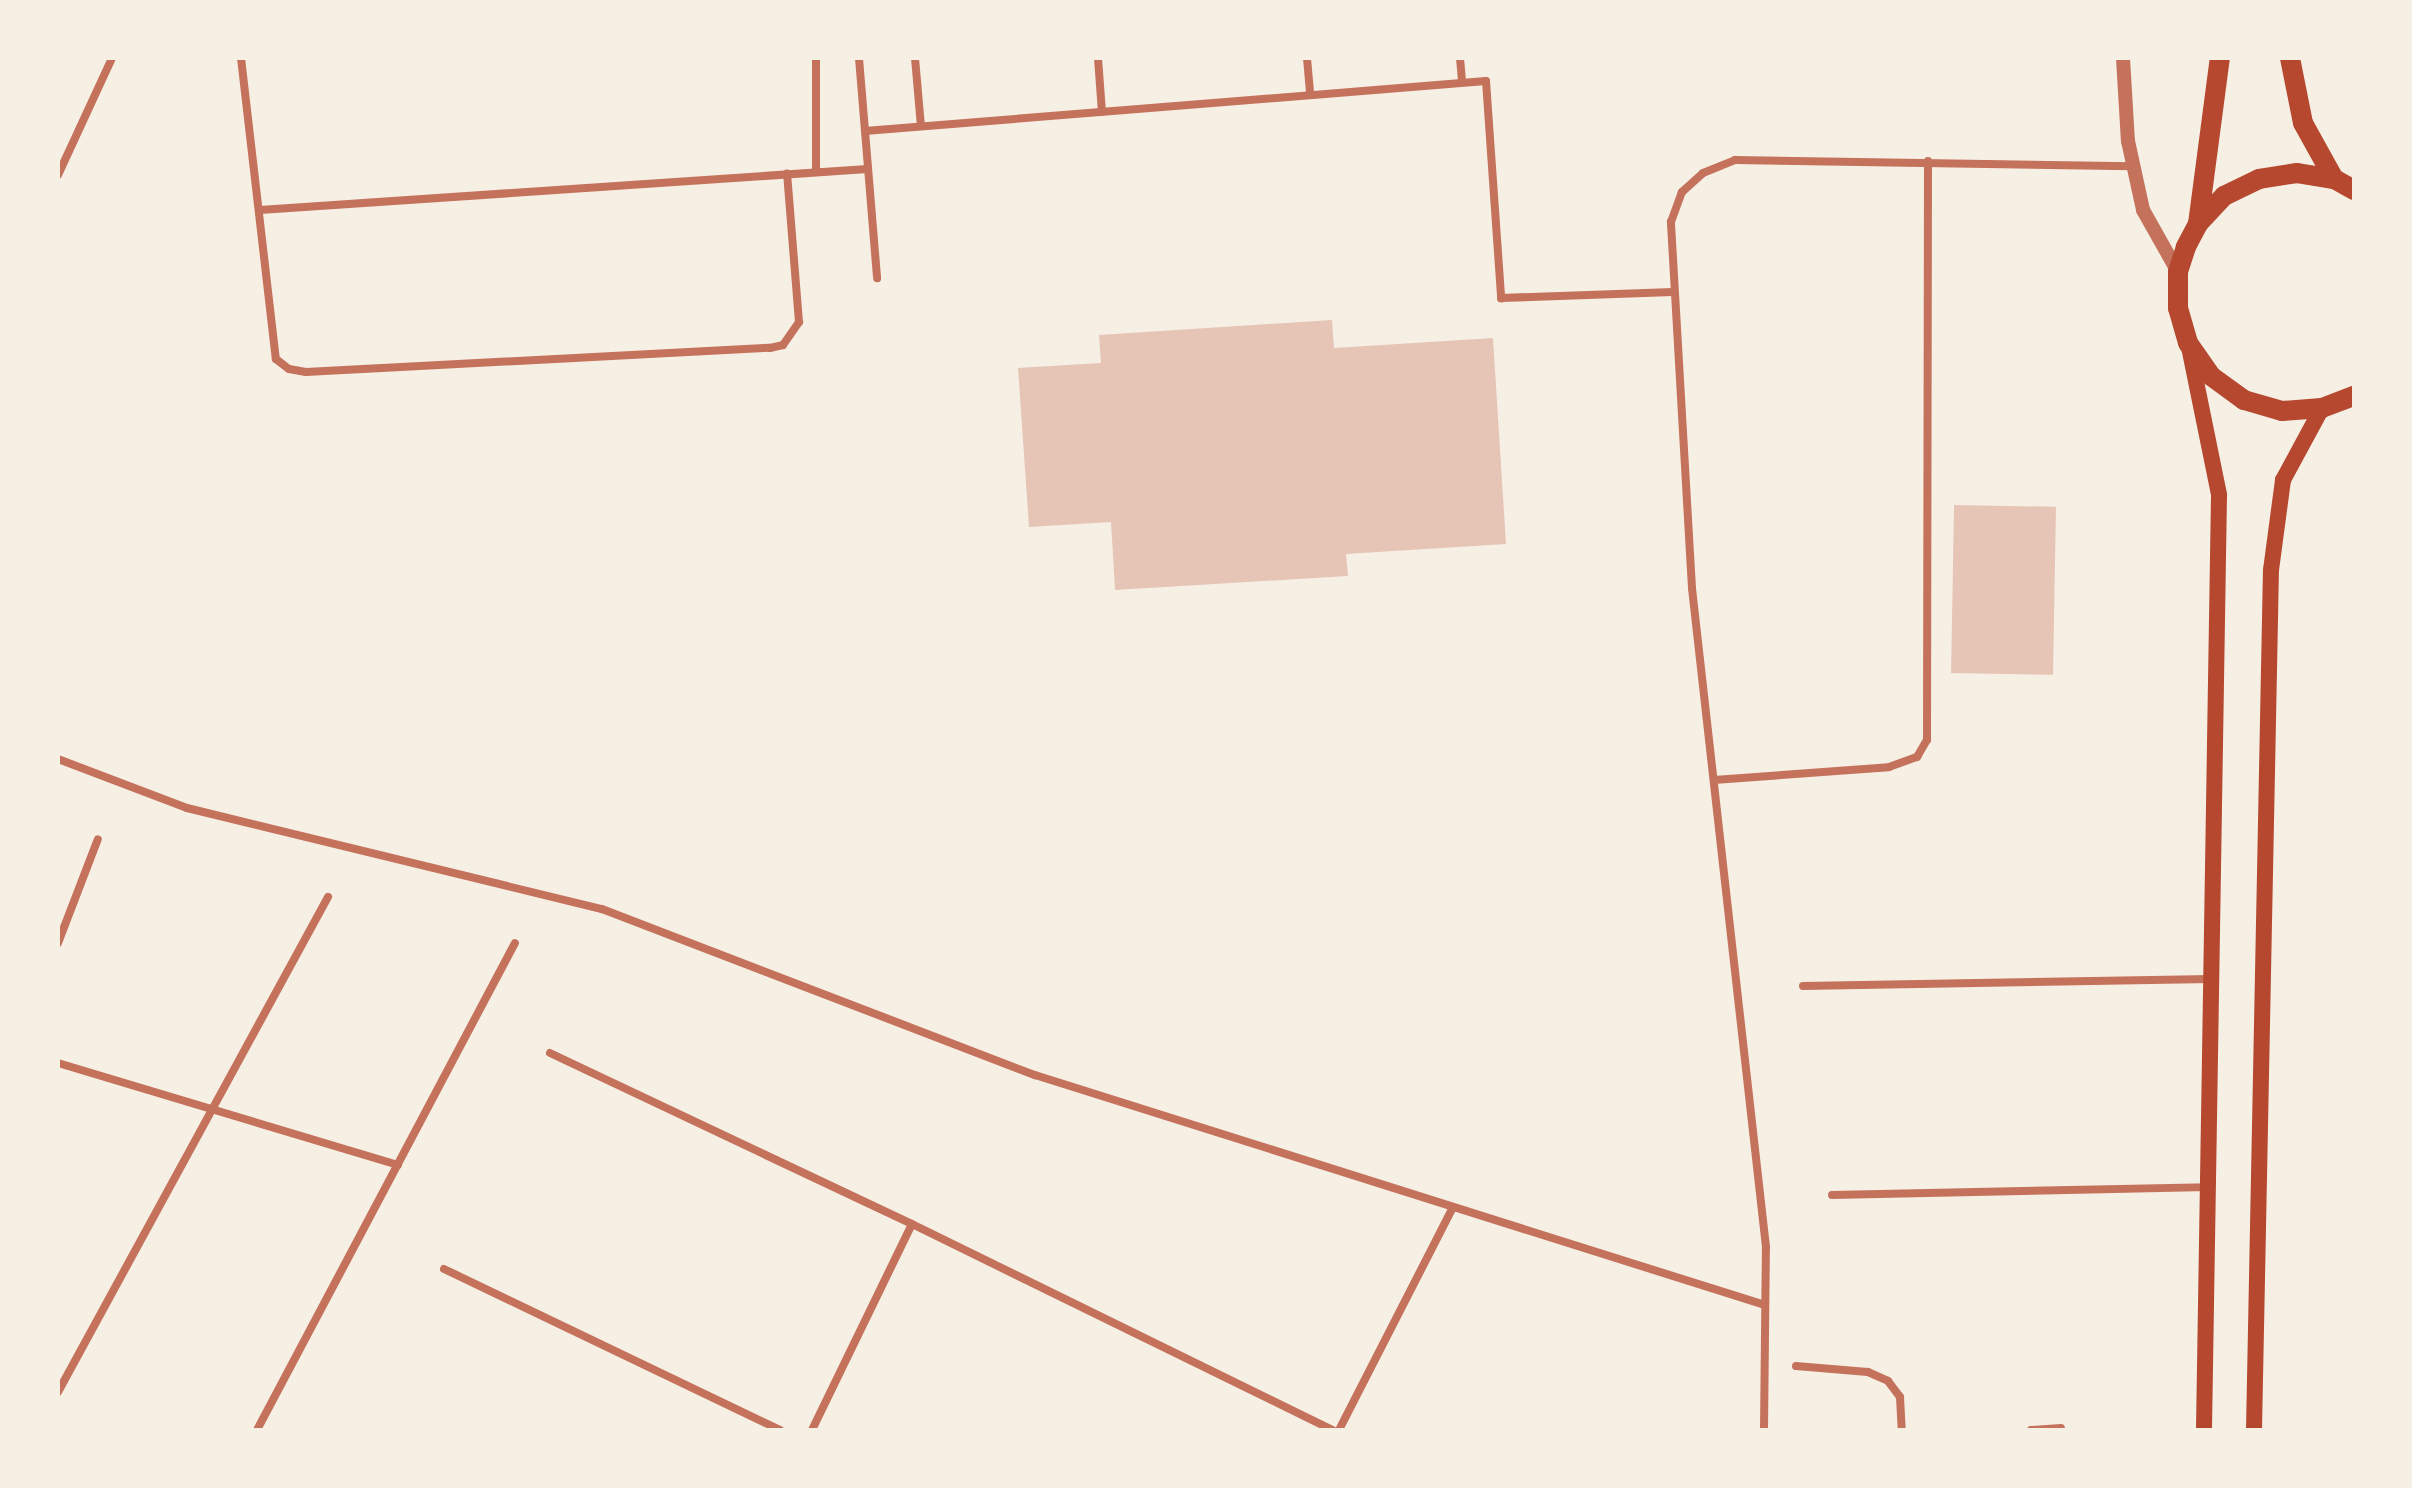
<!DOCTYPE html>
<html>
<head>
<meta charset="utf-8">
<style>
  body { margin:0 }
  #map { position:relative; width:2412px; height:1488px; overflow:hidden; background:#f6efe4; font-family:"Asap Condensed",sans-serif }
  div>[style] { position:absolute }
  .building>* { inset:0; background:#e6c5b7; transform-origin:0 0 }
  .minor>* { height:8px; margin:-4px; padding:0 4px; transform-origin:4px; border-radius:4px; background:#c5725c }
  .tertiary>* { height:14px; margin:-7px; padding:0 7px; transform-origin:7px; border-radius:7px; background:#c5725c }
  .secondary>* { height:16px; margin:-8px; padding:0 8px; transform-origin:8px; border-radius:8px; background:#b5482f }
  .primary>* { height:20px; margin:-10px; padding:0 10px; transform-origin:10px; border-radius:10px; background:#b5482f }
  span { translate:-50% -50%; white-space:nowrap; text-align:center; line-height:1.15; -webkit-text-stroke:6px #f6efe4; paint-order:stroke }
  .frame { position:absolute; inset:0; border:60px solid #f6efe4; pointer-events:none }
</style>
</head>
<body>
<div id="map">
  <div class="building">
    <div style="clip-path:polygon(1332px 320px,1334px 348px,1493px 338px,1506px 544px,1346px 554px,1348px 576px,1115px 590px,1111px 522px,1029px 527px,1018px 368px,1101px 363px,1099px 335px)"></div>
    <div style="left:1954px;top:505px;width:102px;height:168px;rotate:1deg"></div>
  </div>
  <div class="minor">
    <div style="left:241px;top:58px;width:303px;rotate:83.4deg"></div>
    <div style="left:276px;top:359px;width:16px;rotate:38deg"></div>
    <div style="left:289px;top:369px;width:17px;rotate:10deg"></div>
    <div style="left:306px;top:372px;width:465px;rotate:-3deg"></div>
    <div style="left:770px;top:348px;width:13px;rotate:-13deg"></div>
    <div style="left:783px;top:345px;width:28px;rotate:-55deg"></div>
    <div style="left:799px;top:322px;width:149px;rotate:-94.6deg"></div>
    <div style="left:816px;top:58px;width:114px;rotate:90deg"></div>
    <div style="left:859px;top:58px;width:221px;rotate:85.3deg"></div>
    <div style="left:915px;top:58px;width:68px;rotate:85deg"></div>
    <div style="left:1098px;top:58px;width:54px;rotate:85.8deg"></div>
    <div style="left:1307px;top:58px;width:37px;rotate:85deg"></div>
    <div style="left:1460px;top:58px;width:24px;rotate:85deg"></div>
    <div style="left:865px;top:131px;width:623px;rotate:-4.6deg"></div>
    <div style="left:1486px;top:81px;width:218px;rotate:86deg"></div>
    <div style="left:1501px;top:298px;width:172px;rotate:-2deg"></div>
    <div style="left:58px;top:175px;width:129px;rotate:-65.2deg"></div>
    <div style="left:260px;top:210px;width:609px;rotate:-3.86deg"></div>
    <div style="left:58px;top:759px;width:138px;rotate:20.8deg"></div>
    <div style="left:187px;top:808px;width:427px;rotate:13.7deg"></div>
    <div style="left:602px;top:909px;width:464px;rotate:21deg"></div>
    <div style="left:1035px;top:1075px;width:765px;rotate:17.49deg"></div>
    <div style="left:1714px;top:780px;width:175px;rotate:-4.2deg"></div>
    <div style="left:1889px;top:767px;width:30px;rotate:-20deg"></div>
    <div style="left:1917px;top:757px;width:20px;rotate:-60deg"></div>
    <div style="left:1927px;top:740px;width:579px;rotate:-89.9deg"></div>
    <div style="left:58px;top:943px;width:111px;rotate:-69deg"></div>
    <div style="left:1803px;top:986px;width:408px;rotate:-1deg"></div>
    <div style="left:550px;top:1053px;width:400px;rotate:25.3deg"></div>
    <div style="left:912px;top:1224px;width:229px;rotate:115.9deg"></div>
    <div style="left:58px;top:1063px;width:355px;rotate:16.7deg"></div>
    <div style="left:1832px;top:1195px;width:376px;rotate:-1.2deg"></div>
    <div style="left:912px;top:1224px;width:469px;rotate:26.1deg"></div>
    <div style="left:444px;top:1269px;width:373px;rotate:25.6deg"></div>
    <div style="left:1796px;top:1366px;width:72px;rotate:4.8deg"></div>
    <div style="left:1868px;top:1372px;width:22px;rotate:24deg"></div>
    <div style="left:1888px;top:1381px;width:20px;rotate:53deg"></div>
    <div style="left:1900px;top:1397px;width:33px;rotate:87deg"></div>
    <div style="left:58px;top:1392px;width:564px;rotate:-61.39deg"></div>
    <div style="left:257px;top:1430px;width:551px;rotate:-62.09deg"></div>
    <div style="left:1339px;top:1430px;width:250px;rotate:-62.9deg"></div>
    <div style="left:1764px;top:1430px;width:183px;rotate:-89.4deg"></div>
    <div style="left:1766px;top:1247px;width:663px;rotate:-96.41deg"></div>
    <div style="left:1692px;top:588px;width:367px;rotate:-93.3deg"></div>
    <div style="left:1671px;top:222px;width:32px;rotate:-70deg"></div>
    <div style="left:1682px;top:192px;width:28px;rotate:-42deg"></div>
    <div style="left:1703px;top:173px;width:35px;rotate:-22deg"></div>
    <div style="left:1735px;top:160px;width:398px;rotate:0.9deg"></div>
    <div style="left:2031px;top:1430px;width:30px;rotate:-4deg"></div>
  </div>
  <div class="tertiary">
    <div style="left:2123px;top:58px;width:83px;rotate:86.6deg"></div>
    <div style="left:2128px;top:141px;width:71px;rotate:77.7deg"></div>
    <div style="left:2143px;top:210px;width:71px;rotate:60.6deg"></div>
  </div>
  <div class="secondary">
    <div style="left:2189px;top:347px;width:151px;rotate:78.5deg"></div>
    <div style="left:2219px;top:495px;width:935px;rotate:90.92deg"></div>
    <div style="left:2254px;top:1430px;width:860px;rotate:-88.87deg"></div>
    <div style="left:2271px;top:570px;width:91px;rotate:-82.4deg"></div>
    <div style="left:2283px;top:480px;width:82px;rotate:-61.6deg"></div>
  </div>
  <div class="primary">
    <div style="left:2290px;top:58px;width:66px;rotate:78.7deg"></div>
    <div style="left:2303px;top:123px;width:64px;rotate:61deg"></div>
    <div style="left:2354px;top:190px;width:23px;rotate:-151deg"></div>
    <div style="left:2334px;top:179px;width:37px;rotate:-171deg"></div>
    <div style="left:2297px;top:173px;width:38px;rotate:171deg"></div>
    <div style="left:2259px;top:179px;width:39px;rotate:154deg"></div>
    <div style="left:2224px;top:196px;width:38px;rotate:133deg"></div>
    <div style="left:2198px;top:224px;width:26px;rotate:118deg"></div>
    <div style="left:2186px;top:247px;width:26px;rotate:108deg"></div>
    <div style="left:2178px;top:272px;width:36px;rotate:90deg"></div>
    <div style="left:2178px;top:308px;width:36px;rotate:74deg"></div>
    <div style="left:2188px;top:343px;width:40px;rotate:55.1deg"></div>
    <div style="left:2211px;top:376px;width:41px;rotate:36deg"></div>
    <div style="left:2244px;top:400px;width:40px;rotate:16deg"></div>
    <div style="left:2282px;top:411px;width:40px;rotate:-4.3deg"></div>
    <div style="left:2322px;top:408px;width:34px;rotate:-21deg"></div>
    <div style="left:2198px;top:224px;width:167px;rotate:-82.5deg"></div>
  </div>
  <div class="frame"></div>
</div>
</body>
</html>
